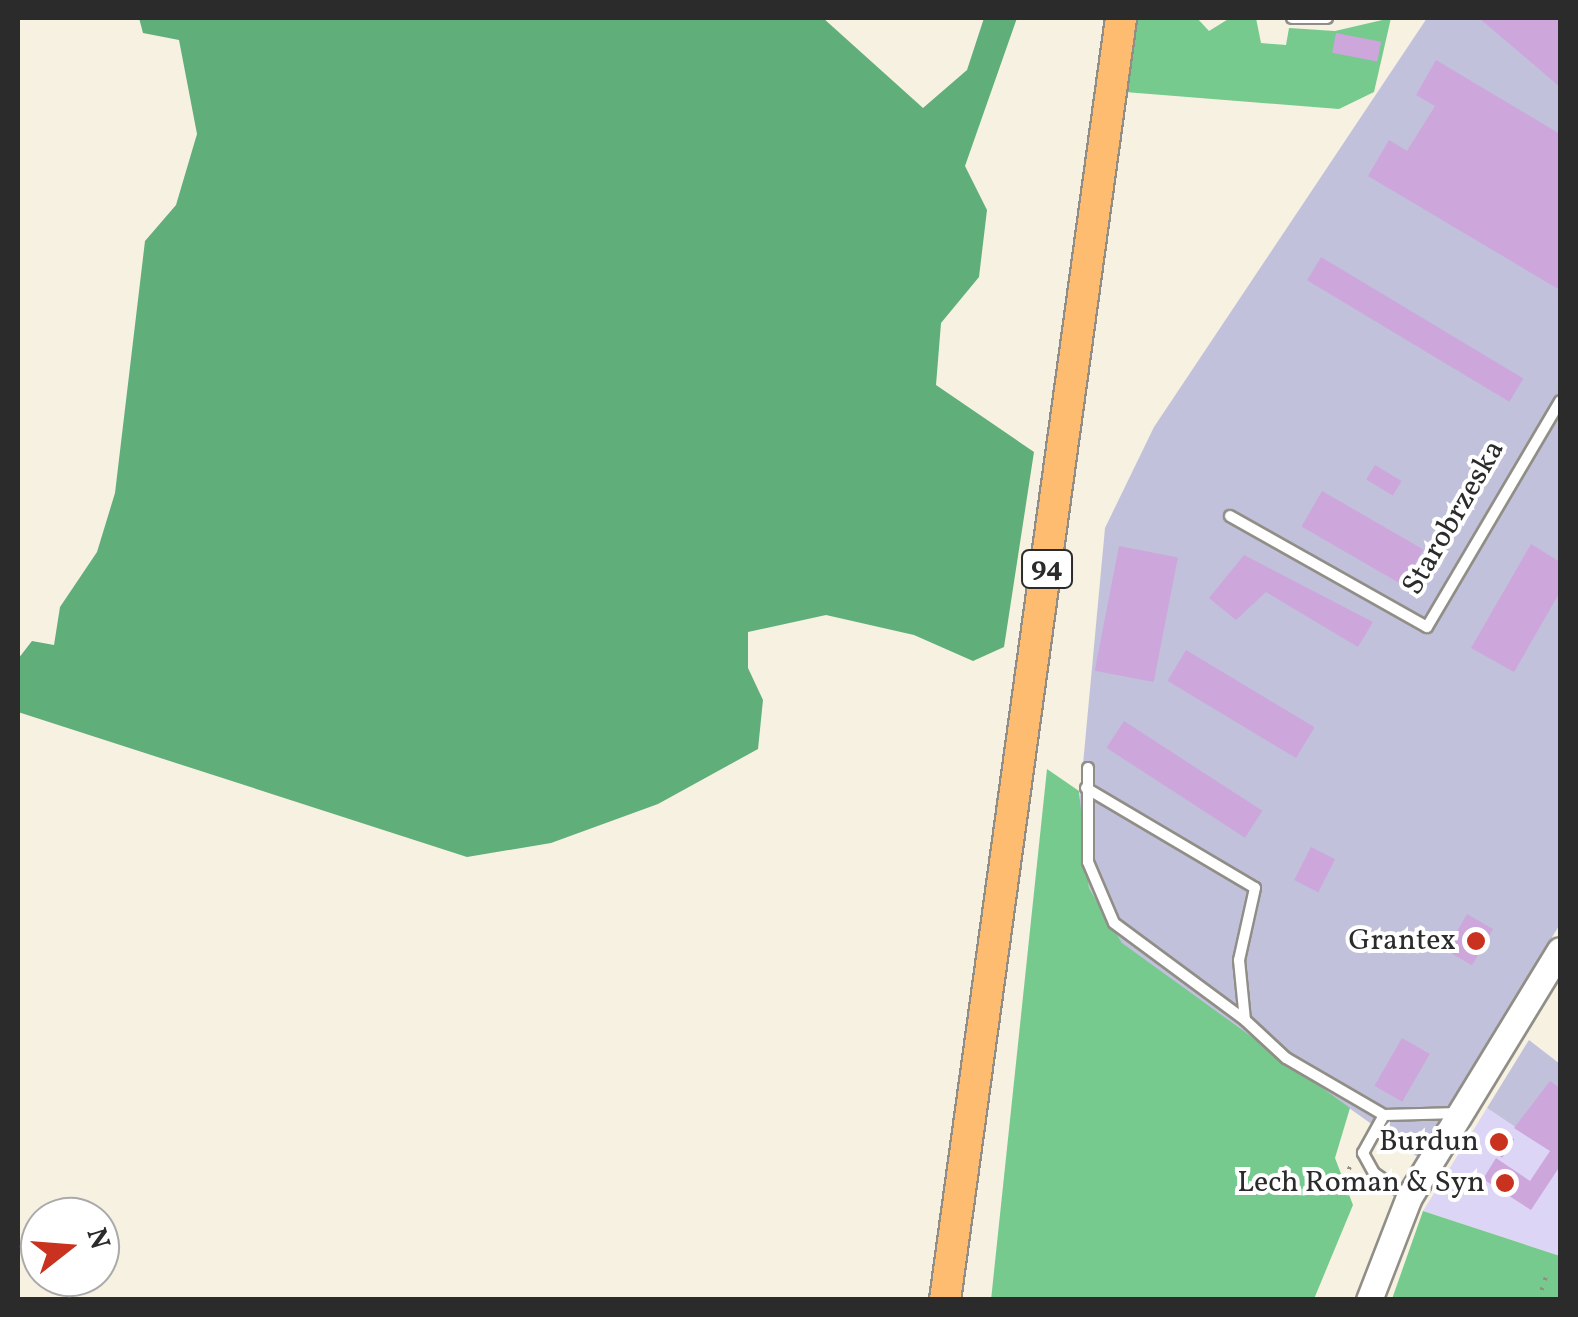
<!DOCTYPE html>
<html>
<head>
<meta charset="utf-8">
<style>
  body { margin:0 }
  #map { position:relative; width:1578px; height:1317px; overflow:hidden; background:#f6f1e0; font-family:Vollkorn,serif }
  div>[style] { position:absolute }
  .built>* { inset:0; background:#ddd5f6 }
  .industrial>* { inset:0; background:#c2c1dc }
  .green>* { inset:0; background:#76ca8e }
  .forest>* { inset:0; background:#60ae79 }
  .building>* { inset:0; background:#cda6db; transform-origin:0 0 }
  .path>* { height:4px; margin-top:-2px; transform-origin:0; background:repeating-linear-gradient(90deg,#908e86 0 2.5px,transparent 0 10.5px) }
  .roads { filter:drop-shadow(2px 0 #908e86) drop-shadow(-2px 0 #908e86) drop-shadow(0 2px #908e86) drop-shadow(0 -2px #908e86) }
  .service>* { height:10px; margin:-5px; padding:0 5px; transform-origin:5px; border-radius:5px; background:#fff }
  .tertiary>* { height:25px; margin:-12.5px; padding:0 12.5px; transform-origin:12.5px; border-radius:12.5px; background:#fff }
  .primary>* { height:30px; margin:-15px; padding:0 15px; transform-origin:15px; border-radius:15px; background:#febc70 }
  .dots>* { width:28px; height:28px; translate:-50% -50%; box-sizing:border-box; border:5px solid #fff; border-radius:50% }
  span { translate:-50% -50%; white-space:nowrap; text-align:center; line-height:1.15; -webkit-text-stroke:8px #fff; paint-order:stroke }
  .shield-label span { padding:2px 8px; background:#fff; border:2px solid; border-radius:8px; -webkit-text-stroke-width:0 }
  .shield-label { font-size:28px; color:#2b2b2b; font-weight:700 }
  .street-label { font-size:30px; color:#2b2b2b }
  .poi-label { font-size:30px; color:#2b2b2b }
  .right { translate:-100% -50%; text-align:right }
  .frame { position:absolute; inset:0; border:20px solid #2b2b2b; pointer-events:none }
  .north { position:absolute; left:20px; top:1197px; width:100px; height:100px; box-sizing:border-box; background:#fff; border:2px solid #aaa; border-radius:50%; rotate:73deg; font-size:28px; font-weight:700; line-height:40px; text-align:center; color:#2b2b2b }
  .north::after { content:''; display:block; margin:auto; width:35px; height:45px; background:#c8321e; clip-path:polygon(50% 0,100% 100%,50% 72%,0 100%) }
</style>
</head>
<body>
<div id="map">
  <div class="built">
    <div style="clip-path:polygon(1487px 1108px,1560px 1157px,1560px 1256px,1423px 1211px)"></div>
  </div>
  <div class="industrial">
    <div style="clip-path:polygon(1427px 18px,1560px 18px,1560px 924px,1419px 1158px,1124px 947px,1089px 888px,1078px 818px,1105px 528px,1154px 427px)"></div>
    <div style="clip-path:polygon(1529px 1040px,1560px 1064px,1560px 1157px,1487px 1108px)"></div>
  </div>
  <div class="green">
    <div style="clip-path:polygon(1136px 18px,1197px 18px,1209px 31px,1230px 18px,1256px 18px,1261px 43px,1286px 45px,1289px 28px,1335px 31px,1391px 18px,1374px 92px,1339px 109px,1125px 92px)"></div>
    <div style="clip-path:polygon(1047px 769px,1079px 791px,1089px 888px,1122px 943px,1350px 1108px,1335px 1158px,1353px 1205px,1314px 1299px,991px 1300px)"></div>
    <div style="clip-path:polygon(1423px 1211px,1560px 1256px,1560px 1299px,1392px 1299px)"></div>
  </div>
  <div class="forest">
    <div style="clip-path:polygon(139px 18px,823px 18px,923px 108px,967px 70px,984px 18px,1017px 18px,965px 166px,987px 210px,979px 277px,941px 323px,936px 385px,1034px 452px,1004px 647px,973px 661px,914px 635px,826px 615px,748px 632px,748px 668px,763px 700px,758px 749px,658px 804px,551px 843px,467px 857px,18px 712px,18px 659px,32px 641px,54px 645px,60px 607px,97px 552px,115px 493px,145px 241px,176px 205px,197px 134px,179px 40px,143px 33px)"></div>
  </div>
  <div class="building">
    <div style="clip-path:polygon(1479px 18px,1560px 18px,1560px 87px)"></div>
    <div style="left:1336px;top:33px;width:46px;height:20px;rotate:11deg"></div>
    <div style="clip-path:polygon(1436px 60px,1560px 134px,1560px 290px,1368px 176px,1389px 140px,1407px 151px,1435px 106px,1416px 95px)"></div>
    <div style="left:1321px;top:257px;width:236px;height:27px;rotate:31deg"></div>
    <div style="left:1375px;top:465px;width:31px;height:17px;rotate:31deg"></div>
    <div style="left:1322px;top:491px;width:117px;height:41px;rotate:30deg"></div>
    <div style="clip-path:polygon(1531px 544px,1560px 562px,1560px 592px,1514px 672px,1471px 648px)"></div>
    <div style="left:1119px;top:546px;width:60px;height:127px;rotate:11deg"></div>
    <div style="clip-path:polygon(1244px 555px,1373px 622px,1358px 647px,1266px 592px,1236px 620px,1209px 598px)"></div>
    <div style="left:1186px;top:650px;width:150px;height:36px;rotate:31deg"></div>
    <div style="left:1124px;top:721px;width:165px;height:32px;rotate:33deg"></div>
    <div style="left:1311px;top:847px;width:27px;height:37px;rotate:27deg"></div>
    <div style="left:1467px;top:914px;width:30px;height:42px;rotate:30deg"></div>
    <div style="left:1402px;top:1038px;width:32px;height:55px;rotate:30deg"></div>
    <div style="clip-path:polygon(1550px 1081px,1560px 1088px,1560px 1166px,1531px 1210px,1483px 1179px,1496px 1158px,1530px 1181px,1550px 1151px,1514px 1128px)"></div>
    <div style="left:1500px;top:1130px;width:17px;height:22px;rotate:33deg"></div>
  </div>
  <div class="path">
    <div style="left:1345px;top:1179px;width:16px;rotate:-68deg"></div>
    <div style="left:1538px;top:1300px;width:28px;rotate:-71deg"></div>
  </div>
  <div class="roads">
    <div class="service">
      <div style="left:1292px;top:18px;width:35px"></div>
      <div style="left:1230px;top:516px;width:226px;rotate:29.4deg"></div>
      <div style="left:1427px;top:627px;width:262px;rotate:-59.5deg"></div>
      <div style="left:1088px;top:768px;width:94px;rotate:90deg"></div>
      <div style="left:1088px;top:862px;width:66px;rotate:66.9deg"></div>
      <div style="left:1114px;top:923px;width:163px;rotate:36.5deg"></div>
      <div style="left:1086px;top:788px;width:196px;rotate:30.6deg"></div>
      <div style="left:1255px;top:888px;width:74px;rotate:102.5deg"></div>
      <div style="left:1239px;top:960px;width:60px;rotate:84.3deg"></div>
      <div style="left:1245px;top:1020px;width:56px;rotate:42.8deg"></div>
      <div style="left:1286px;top:1058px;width:113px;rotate:30.2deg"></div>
      <div style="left:1407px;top:1196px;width:40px;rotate:-145.1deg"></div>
      <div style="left:1374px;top:1173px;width:23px;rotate:-119deg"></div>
      <div style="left:1363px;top:1153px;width:43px;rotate:-61.1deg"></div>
      <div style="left:1384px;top:1115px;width:75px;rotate:-1.5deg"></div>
    </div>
    <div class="tertiary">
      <div style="left:1369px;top:1300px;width:110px;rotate:-68.8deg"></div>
      <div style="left:1409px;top:1197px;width:289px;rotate:-58.6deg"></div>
    </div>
    <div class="primary">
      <div style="left:945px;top:1300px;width:1294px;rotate:-82.18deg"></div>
    </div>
  </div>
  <div class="dots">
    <div style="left:1476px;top:941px;background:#c8321e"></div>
    <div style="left:1499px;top:1142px;background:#c8321e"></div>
    <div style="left:1505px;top:1183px;background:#c8321e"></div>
  </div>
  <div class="shield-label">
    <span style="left:1047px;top:569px">94</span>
  </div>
  <div class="street-label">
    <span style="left:1454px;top:518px;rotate:-60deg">Starobrzeska</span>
  </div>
  <div class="poi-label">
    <span class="right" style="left:1456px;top:941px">Grantex</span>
    <span class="right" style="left:1479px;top:1142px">Burdun</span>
    <span class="right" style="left:1485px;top:1183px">Lech Roman &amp; Syn</span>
  </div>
  <div class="frame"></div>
  <div class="north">N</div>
</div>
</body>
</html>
